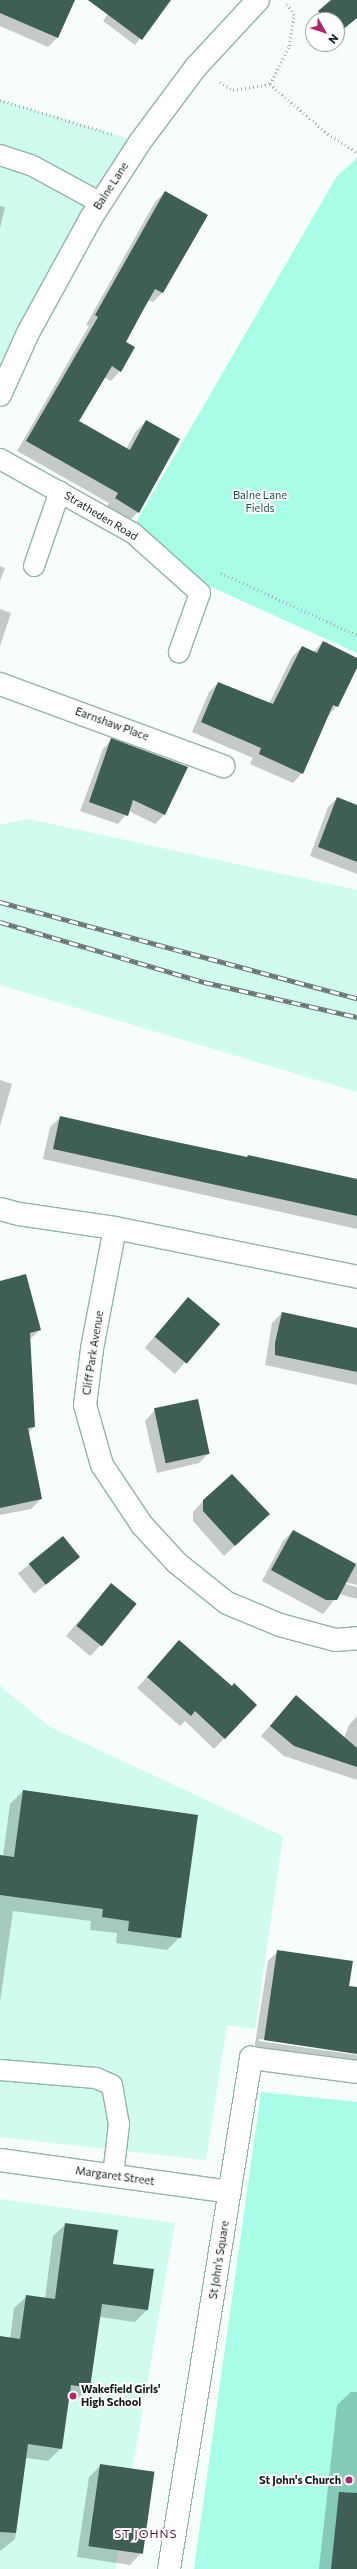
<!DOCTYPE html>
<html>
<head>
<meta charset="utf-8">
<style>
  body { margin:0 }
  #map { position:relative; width:357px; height:2569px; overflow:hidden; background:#f6fdfb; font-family:Commissioner,sans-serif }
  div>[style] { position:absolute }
  .built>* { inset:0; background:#cffcef }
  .green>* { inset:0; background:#a7fde6 }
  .shadow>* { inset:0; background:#0003; transform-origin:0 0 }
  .building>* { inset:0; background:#3f5e56; transform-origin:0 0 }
  .path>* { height:2.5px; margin-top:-1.25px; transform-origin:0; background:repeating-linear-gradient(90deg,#a9b2af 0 1px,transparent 0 4px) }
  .roads { filter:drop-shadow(1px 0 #92b4aa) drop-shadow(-1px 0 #92b4aa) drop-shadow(0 1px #92b4aa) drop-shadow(0 -1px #92b4aa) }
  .lane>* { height:20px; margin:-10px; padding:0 10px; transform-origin:10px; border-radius:10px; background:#fff }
  .street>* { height:22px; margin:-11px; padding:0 11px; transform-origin:11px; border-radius:11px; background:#fff }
  .secondary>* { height:22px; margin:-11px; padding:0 11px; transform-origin:11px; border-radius:11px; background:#fff }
  .rail>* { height:4.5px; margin-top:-2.25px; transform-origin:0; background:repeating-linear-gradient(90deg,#fff 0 9px,#697471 0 18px); box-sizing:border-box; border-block:1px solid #697471 }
  .dots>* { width:11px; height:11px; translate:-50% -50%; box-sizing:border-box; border:2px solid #fff; border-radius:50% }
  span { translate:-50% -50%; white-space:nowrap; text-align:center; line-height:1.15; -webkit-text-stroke:4px #fff; paint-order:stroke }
  .street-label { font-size:11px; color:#101d1a }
  .park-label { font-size:11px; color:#205448 }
  .poi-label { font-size:11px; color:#101d1a; font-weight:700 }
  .left { translate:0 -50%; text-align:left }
  .right { translate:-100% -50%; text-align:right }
  .neighbourhood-label { font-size:12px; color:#5d1c39; letter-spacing:1px }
  .north { position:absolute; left:305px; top:12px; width:40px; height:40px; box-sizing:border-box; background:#fff; border:1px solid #9fa5a3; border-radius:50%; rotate:129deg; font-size:11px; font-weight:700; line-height:16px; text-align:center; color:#101d1a }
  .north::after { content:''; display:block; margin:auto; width:14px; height:18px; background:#af276a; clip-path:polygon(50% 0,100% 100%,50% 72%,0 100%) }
</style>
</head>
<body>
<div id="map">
  <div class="built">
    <div style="clip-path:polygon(0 100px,140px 142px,0 395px)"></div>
    <div style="clip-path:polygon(28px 819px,357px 890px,357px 1092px,0 985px,0 825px)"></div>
    <div style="clip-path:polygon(0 1686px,50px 1727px,283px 1836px,255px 2029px,227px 2025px,206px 2160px,0 2137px)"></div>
    <div style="clip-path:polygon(0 2199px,175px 2223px,115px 2569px,0 2569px)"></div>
  </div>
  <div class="green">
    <div style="clip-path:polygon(357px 158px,357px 653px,207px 585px,124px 537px,136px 522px,337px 176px)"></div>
    <div style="clip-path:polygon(261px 2092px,357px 2102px,357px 2569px,194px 2569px)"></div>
  </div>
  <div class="shadow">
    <div style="clip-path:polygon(0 0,69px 0,57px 38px,48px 47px,0 26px)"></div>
    <div style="clip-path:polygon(118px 0,170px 0,135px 45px,103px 21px)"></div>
    <div style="clip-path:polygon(333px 0,357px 0,357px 18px,337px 35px,337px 20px,313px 20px,313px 26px,309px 21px)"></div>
    <div style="clip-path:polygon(165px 192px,207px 216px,162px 293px,153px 302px,148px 300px,124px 342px,120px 371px,111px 381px,104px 377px,77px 422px,126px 449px,136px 431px,146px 421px,138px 512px,129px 521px,106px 508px,109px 503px,17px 451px,89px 326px,86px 325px,155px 202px)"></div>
    <div style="clip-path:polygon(0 206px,5px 207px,0 228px)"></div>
    <div style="clip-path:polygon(0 566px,5px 568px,0 581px)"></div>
    <div style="clip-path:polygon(0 609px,11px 613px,0 646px)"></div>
    <div style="clip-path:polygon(323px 642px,357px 659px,357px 666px,337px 706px,327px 717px,302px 773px,293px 783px,250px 764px,253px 758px,192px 732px,209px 692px,218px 683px,269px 704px,292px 657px,302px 647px,313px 652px)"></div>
    <div style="clip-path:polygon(112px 739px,187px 767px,164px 815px,155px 824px,129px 811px,118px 824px,80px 811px,103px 749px)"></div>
    <div style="clip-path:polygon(337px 798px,357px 806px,357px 874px,310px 856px,328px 807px)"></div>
    <div style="clip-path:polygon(0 1080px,12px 1084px,0 1126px)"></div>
    <div style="clip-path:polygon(61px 1117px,357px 1181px,357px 1229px,43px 1159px,50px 1127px)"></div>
    <div style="clip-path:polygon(0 1282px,40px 1330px,29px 1340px,34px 1427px,28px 1433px,41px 1499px,31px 1509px,0 1515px)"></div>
    <div style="left:188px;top:1298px;width:40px;height:66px;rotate:41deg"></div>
    <div style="clip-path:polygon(282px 1313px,357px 1329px,357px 1385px,265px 1365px,272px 1323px)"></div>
    <div style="clip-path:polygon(155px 1410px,209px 1453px,199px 1463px,157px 1473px,145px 1421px)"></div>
    <div style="clip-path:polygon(203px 1501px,258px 1524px,224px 1556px,193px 1521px,193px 1512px)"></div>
    <div style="clip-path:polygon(293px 1531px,357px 1565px,357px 1585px,341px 1581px,341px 1583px,357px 1587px,357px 1599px,339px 1594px,323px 1614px,262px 1581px,283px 1541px)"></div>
    <div style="left:63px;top:1537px;width:26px;height:58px;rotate:51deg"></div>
    <div style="clip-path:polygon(111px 1584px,100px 1646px,90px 1656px,66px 1636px)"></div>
    <div style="clip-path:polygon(179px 1641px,232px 1687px,256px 1705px,214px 1749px,185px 1721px,180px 1726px,137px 1688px)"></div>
    <div style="clip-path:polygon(296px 1696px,344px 1738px,349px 1725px,357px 1716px,357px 1780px,284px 1756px,261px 1736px)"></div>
    <div style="clip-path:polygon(23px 1791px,180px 1937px,167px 1950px,116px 1943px,117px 1933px,90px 1930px,91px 1921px,13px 1911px,0 2002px,0 1856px,3px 1856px,10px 1804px)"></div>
    <div style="clip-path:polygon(278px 1951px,348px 1986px,357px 1988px,357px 2053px,259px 2039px,259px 2041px,357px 2055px,357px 2065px,254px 2050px,268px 1961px)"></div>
    <div style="clip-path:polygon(66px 2224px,112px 2264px,147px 2310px,135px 2322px,99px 2317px,89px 2387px,77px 2400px,68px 2399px,61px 2448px,48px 2461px,26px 2458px,15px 2539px,0 2551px,0 2337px,10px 2339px,14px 2308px,27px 2296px,45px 2298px,53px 2236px)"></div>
    <div style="clip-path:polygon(351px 2392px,357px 2392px,357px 2569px,319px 2569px,337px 2405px)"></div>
    <div style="clip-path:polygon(101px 2465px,141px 2553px,130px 2565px,77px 2557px,89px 2477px)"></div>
  </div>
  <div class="building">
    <div style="clip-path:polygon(0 0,75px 0,58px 38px,0 13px)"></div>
    <div style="clip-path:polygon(88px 0,171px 0,142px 40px)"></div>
    <div style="clip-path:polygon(331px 0,357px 0,357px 18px,337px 34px,337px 20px,325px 20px,318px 11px)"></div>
    <div style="clip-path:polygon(165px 191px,208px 215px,163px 293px,155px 289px,141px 314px,126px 342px,135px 347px,121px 372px,112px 366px,79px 421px,130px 450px,146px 420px,180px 439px,139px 513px,115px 498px,118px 493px,26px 441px,98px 317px,95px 315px)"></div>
    <div style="clip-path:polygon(323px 641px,357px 658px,357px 668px,338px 707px,333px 705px,303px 774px,259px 754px,261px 748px,201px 722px,218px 682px,273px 704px,302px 646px,317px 653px)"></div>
    <div style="clip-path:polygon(111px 738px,188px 767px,165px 815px,133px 800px,128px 816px,89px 802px)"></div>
    <div style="clip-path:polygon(337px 797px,357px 805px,357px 862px,318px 847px)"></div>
    <div style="clip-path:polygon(60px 1116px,157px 1138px,247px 1157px,248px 1155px,357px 1179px,357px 1216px,53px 1149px)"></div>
    <div style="clip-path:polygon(26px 1274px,41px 1330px,30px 1333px,35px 1427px,28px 1428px,42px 1499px,0 1508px,0 1281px)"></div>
    <div style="left:188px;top:1297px;width:42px;height:52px;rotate:40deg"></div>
    <div style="clip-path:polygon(282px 1312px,357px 1328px,357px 1372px,275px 1355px,275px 1343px)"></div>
    <div style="left:198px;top:1399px;width:56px;height:45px;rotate:78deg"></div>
    <div style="clip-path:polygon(232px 1474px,270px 1514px,235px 1546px,203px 1511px,203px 1500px)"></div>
    <div style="clip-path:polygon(293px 1530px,356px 1564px,337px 1600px,326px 1600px,271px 1570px)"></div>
    <div style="left:63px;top:1536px;width:27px;height:44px;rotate:51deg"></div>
    <div style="left:111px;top:1583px;width:33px;height:55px;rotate:39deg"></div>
    <div style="clip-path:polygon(179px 1640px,232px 1686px,234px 1683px,257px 1705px,225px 1739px,195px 1711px,191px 1716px,147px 1677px)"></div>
    <div style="clip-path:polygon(296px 1695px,357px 1748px,357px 1767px,294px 1746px,270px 1726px)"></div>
    <div style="clip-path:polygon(23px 1790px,198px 1815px,181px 1938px,128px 1931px,129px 1921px,102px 1917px,103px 1909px,0 1895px,0 1855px,14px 1857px)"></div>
    <div style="clip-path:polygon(277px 1950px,353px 1961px,349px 1986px,357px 1987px,357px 2054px,264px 2040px)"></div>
    <div style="clip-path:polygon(65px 2223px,118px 2230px,113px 2264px,154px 2269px,148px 2310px,102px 2304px,90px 2388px,71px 2385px,62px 2449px,28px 2444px,16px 2533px,0 2532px,0 2336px,20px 2339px,26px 2295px,55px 2299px)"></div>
    <div style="left:100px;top:2464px;width:55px;height:83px;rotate:8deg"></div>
    <div style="clip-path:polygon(339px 2492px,357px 2493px,357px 2569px,331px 2569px)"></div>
  </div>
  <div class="path">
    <div style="left:220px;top:82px;width:15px;rotate:32deg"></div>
    <div style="left:233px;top:90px;width:37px;rotate:-9deg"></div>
    <div style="left:270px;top:84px;width:42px;rotate:-63.4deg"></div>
    <div style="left:289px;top:46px;width:31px;rotate:-81deg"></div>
    <div style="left:294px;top:15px;width:14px;rotate:-124deg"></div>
    <div style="left:270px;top:84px;width:77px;rotate:40.8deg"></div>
    <div style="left:328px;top:134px;width:34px;rotate:32deg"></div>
    <div style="left:0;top:100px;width:117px;rotate:16.9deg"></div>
    <div style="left:221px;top:573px;width:149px;rotate:24.5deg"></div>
  </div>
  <div class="roads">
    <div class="lane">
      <div style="left:0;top:155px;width:33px;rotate:18deg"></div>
      <div style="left:31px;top:165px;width:80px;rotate:28.5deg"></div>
      <div style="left:0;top:459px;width:152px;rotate:29.1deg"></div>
      <div style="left:133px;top:533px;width:90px;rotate:41.8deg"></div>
      <div style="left:200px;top:593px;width:63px;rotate:109.6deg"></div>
      <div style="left:34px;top:566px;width:79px;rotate:-70.9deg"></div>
      <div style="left:0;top:2070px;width:96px;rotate:4.8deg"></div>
      <div style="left:96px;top:2078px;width:17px;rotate:24deg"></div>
      <div style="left:112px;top:2085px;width:40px;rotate:80deg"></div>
      <div style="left:119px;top:2124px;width:52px;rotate:96.6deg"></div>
    </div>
    <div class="street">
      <div style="left:0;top:684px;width:238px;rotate:20.2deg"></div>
      <div style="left:0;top:1209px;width:20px;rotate:15deg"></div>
      <div style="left:19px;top:1214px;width:97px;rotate:8.3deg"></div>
      <div style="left:115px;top:1228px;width:247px;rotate:11.4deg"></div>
      <div style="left:115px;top:1228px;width:123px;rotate:100.8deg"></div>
      <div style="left:92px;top:1349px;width:56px;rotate:97.1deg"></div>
      <div style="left:85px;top:1405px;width:62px;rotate:74.2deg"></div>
      <div style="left:102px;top:1465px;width:72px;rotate:56.3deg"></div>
      <div style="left:142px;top:1525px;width:52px;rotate:47.4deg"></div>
      <div style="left:177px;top:1563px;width:64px;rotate:38.7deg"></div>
      <div style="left:227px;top:1603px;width:57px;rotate:22.5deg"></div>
      <div style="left:280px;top:1625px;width:58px;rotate:15deg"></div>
      <div style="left:336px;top:1640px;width:21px;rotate:-5deg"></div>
      <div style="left:0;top:2160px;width:232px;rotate:7.9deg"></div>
      <div style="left:169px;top:2569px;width:518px;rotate:-80.88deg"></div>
      <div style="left:251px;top:2058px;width:107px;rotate:7.5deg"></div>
    </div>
    <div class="secondary">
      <div style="left:0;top:395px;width:68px;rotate:-65.7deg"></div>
      <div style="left:28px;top:333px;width:131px;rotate:-61.3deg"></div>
      <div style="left:91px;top:218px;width:90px;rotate:-57.2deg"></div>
      <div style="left:140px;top:142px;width:94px;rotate:-53.3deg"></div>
      <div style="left:196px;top:67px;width:91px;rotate:-47.2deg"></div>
    </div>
  </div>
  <div class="rail">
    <div style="left:0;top:902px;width:370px;rotate:15.1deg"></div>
    <div style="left:0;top:922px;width:213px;rotate:16.4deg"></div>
    <div style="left:204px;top:982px;width:157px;rotate:12.9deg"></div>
  </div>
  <div class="dots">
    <div style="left:73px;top:2396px;background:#af276a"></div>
    <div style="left:349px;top:2480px;background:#af276a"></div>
  </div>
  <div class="street-label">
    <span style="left:111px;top:186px;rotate:-57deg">Balne Lane</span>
    <span style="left:101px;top:516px;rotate:31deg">Stratheden Road</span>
    <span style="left:112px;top:724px;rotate:20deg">Earnshaw Place</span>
    <span style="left:93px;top:1353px;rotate:-81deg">Cliff Park Avenue</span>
    <span style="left:115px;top:2176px;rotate:8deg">Margaret Street</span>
    <span style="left:219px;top:2260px;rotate:-81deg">St John's Square</span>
  </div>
  <div class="park-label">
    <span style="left:260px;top:502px">Balne Lane<br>Fields</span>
  </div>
  <div class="poi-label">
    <span class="left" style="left:81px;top:2396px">Wakefield Girls'<br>High School</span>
    <span class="right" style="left:341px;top:2480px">St John's Church</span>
  </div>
  <div class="neighbourhood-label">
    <span style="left:146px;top:2534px">ST JOHNS</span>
  </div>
  <div class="north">N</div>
</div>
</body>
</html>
